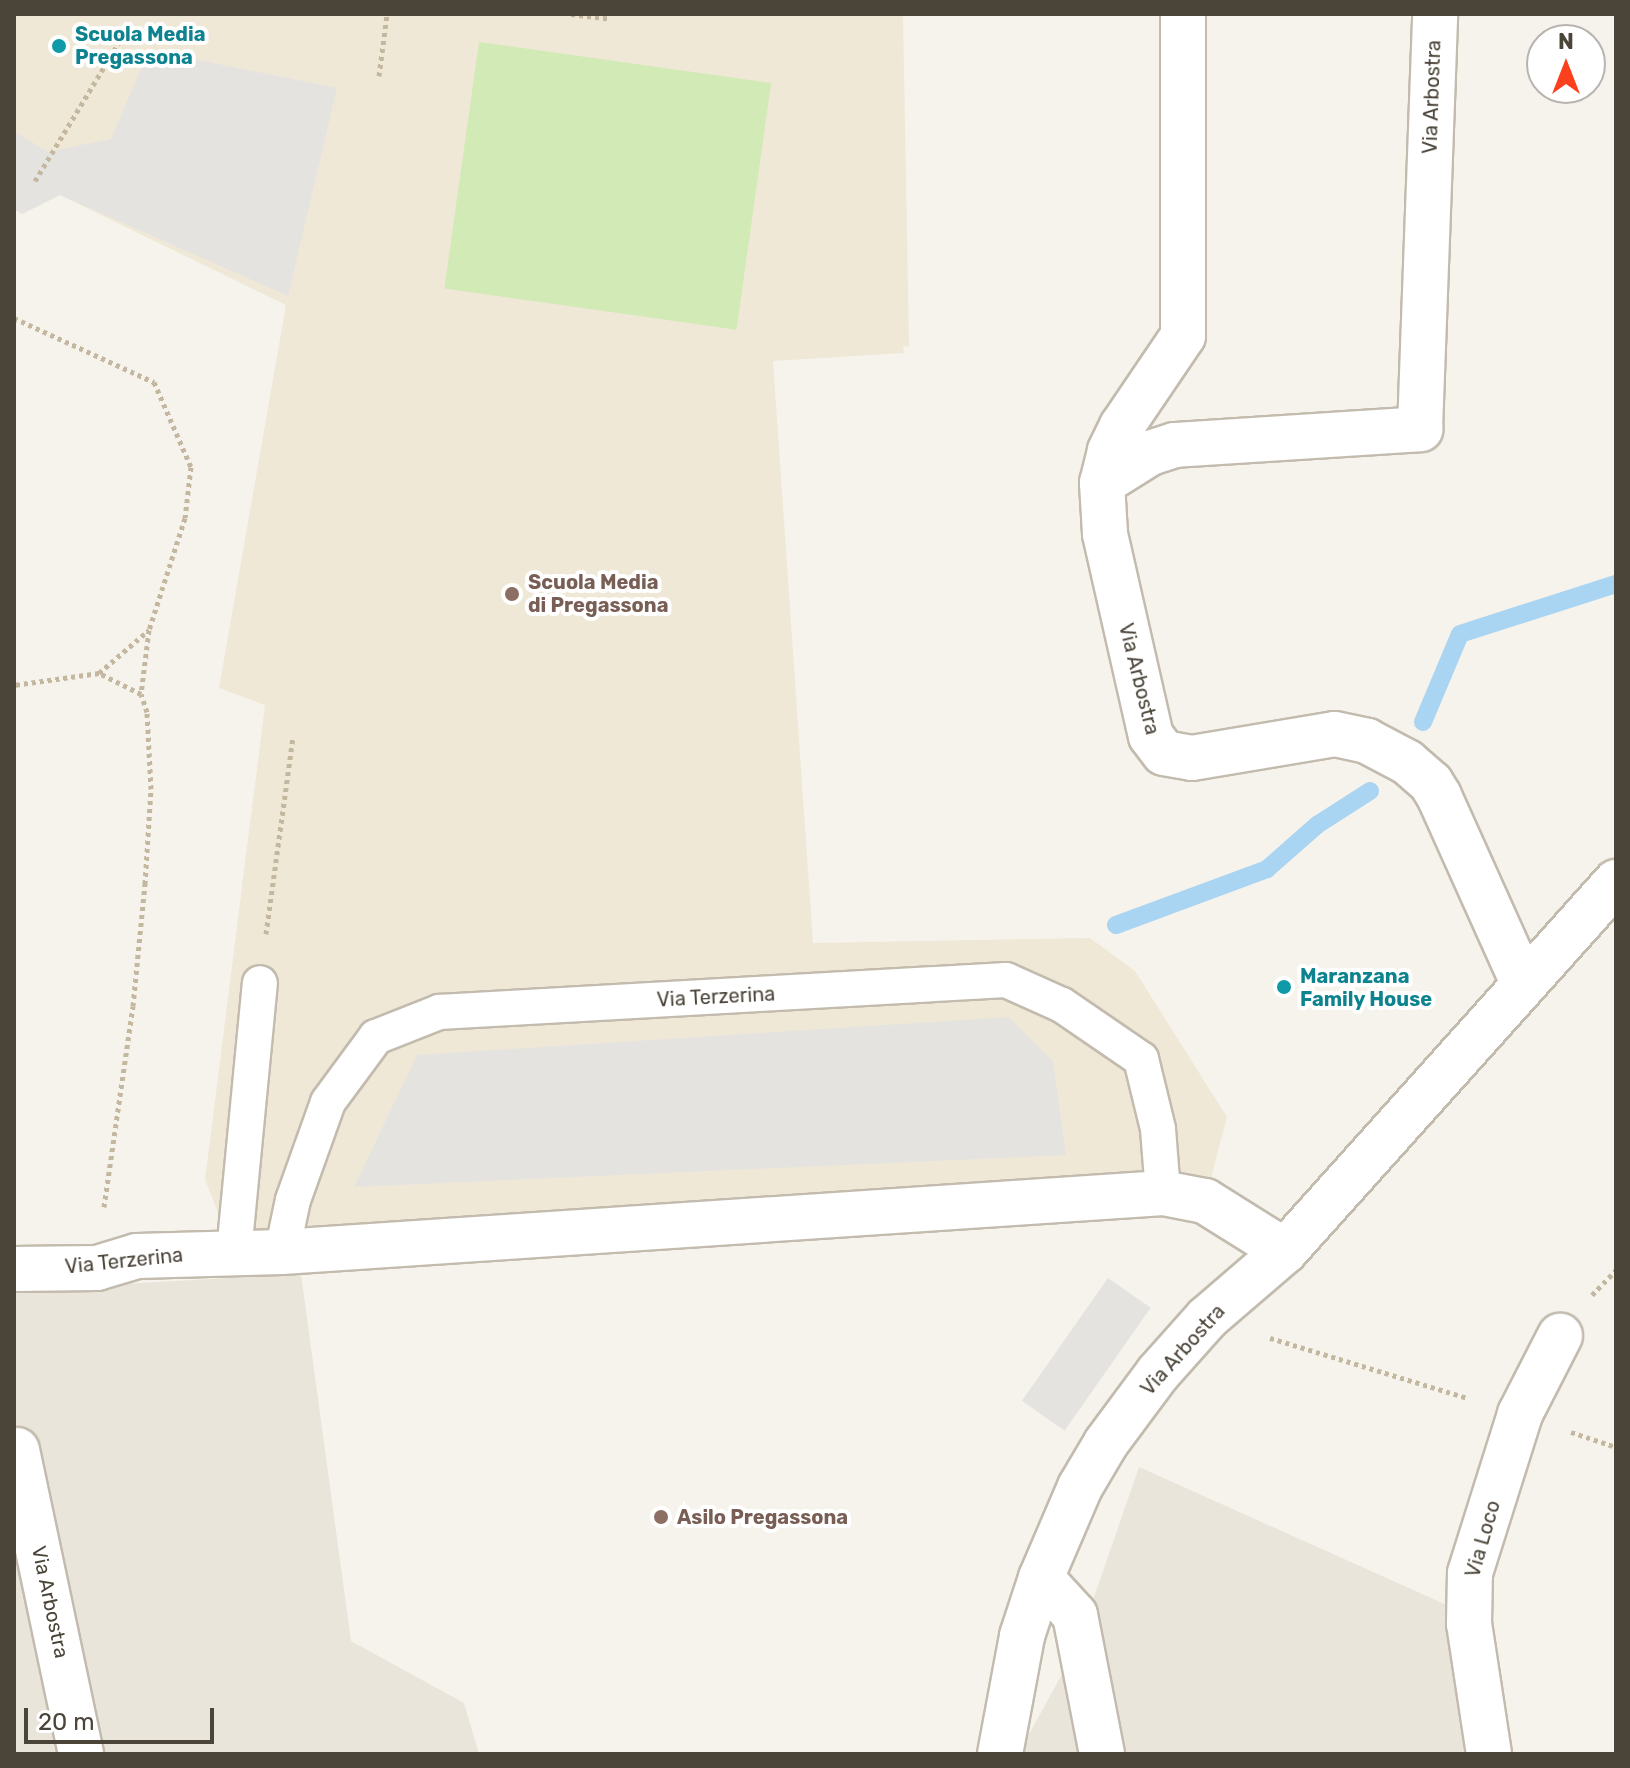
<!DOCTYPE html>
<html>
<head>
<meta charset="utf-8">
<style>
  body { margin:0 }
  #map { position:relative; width:1630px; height:1768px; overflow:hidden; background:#f6f3ec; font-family:Rubik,sans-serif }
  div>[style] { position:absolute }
  .residential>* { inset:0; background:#eae5da }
  .education>* { inset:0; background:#efe8d6 }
  .green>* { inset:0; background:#d2eab5; transform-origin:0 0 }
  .parking>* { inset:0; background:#e5e3e0; transform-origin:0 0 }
  .stream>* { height:18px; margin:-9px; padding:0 9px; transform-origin:9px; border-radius:9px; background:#a9d4f2 }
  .path>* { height:5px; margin-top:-2.5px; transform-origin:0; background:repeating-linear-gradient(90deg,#c4b79f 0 4px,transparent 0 8px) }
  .roads { filter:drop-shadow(2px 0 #c2bbae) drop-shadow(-2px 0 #c2bbae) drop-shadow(0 2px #c2bbae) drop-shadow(0 -2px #c2bbae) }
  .lane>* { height:34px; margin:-17px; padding:0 17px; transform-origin:17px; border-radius:17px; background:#fff }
  .street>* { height:44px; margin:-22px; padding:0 22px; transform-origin:22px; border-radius:22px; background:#fff }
  .dots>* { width:22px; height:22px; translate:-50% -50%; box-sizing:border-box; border:4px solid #fff; border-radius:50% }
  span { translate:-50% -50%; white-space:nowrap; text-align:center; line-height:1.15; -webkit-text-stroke:8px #fff; paint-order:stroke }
  .culture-label { font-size:20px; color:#0d838f; font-weight:700 }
  .left { translate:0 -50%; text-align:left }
  .street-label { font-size:20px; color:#4b4439 }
  .education-label { font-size:20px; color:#785e54; font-weight:700 }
  .frame { position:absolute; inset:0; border:16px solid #4b4439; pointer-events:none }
  .north { position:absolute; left:1526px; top:24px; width:80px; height:80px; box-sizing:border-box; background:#fff; border:2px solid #b7b4b0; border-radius:50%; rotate:0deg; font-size:22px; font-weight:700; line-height:32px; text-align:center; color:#4b4439 }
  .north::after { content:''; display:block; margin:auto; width:28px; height:36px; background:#fc3f1d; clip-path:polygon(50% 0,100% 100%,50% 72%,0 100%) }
  .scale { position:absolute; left:24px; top:1708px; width:190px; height:36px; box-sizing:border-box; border:4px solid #4b4439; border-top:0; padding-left:10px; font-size:24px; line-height:28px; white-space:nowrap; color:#4b4439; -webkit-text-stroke:6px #fff; paint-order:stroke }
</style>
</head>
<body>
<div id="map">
  <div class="residential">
    <div style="clip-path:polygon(301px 1274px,351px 1641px,464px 1703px,479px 1754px,14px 1754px,14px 1290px)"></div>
    <div style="clip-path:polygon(1139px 1467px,1449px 1606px,1475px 1754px,1018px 1754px,1076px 1649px)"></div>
  </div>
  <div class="education">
    <div style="clip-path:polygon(14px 14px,903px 14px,909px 346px,903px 347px,904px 353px,773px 361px,813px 943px,1090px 938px,1135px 971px,1227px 1117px,1205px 1201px,234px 1252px,205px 1180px,265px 705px,219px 688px,286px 305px,60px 195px,22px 214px,14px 209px)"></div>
  </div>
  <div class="green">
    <div style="left:479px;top:42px;width:295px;height:249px;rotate:8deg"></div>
  </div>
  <div class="parking">
    <div style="clip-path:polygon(149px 50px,337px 88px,288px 296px,60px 195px,22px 214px,14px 209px,14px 131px,48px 152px,111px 139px)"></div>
    <div style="clip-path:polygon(1009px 1017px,1053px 1061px,1066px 1155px,354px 1187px,417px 1055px)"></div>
    <div style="left:1108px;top:1278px;width:52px;height:150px;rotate:35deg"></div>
  </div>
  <div class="stream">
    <div style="left:1423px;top:722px;width:95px;rotate:-67.2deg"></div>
    <div style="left:1460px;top:634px;width:164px;rotate:-17.8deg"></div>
    <div style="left:1116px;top:925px;width:161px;rotate:-20.3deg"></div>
    <div style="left:1267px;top:869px;width:67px;rotate:-41.3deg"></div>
    <div style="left:1317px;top:825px;width:63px;rotate:-32.7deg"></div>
  </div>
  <div class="path">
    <div style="left:571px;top:14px;width:39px;rotate:7deg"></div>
    <div style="left:379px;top:76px;width:63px;rotate:-82.6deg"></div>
    <div style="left:35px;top:181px;width:181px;rotate:-58.8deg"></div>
    <div style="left:14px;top:318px;width:154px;rotate:24.6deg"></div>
    <div style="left:154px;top:382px;width:93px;rotate:66.5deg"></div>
    <div style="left:191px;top:467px;width:51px;rotate:96.7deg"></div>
    <div style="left:185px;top:518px;width:118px;rotate:107.8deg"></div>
    <div style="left:149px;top:630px;width:64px;rotate:97.1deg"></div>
    <div style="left:141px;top:694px;width:47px;rotate:-153.4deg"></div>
    <div style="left:99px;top:673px;width:86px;rotate:172deg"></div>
    <div style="left:99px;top:673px;width:66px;rotate:-40.7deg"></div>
    <div style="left:266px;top:934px;width:199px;rotate:-82.2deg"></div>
    <div style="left:104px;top:1207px;width:203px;rotate:-81.8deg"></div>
    <div style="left:133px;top:1006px;width:123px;rotate:-84.4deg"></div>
    <div style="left:145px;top:884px;width:95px;rotate:-86.4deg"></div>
    <div style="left:151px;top:789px;width:77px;rotate:-93deg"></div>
    <div style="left:147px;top:712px;width:19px;rotate:-108deg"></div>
    <div style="left:1592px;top:1295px;width:35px;rotate:-46deg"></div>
    <div style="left:1270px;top:1338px;width:206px;rotate:16.9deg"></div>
    <div style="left:1571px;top:1432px;width:47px;rotate:18.4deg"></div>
  </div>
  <div class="roads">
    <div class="lane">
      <div style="left:234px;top:1252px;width:270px;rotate:-84.5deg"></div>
      <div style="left:282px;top:1252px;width:53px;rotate:-78.1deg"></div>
      <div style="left:293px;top:1200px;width:104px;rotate:-70.3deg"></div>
      <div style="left:328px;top:1102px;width:81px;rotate:-53.6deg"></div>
      <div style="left:376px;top:1037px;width:68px;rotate:-21.6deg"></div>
      <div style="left:439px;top:1012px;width:568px;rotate:-3.23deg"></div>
      <div style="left:1006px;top:980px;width:61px;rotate:24.1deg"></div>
      <div style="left:1062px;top:1005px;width:96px;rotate:34.4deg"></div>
      <div style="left:1141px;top:1059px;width:72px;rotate:76.3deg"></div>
      <div style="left:1158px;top:1129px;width:64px;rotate:85.5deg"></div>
    </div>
    <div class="street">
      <div style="left:1183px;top:14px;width:322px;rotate:90deg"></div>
      <div style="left:1183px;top:336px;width:109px;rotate:124.1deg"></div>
      <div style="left:1122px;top:426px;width:28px;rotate:116deg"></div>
      <div style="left:1110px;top:451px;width:33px;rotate:104deg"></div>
      <div style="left:1102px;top:483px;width:51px;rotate:86.6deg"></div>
      <div style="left:1105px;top:534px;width:207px;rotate:77.2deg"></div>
      <div style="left:1151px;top:736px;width:21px;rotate:53deg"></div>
      <div style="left:1164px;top:753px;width:28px;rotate:10deg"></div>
      <div style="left:1192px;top:758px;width:145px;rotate:-9.5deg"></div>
      <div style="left:1335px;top:734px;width:33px;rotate:12deg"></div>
      <div style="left:1367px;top:741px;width:45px;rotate:27.7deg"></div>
      <div style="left:1407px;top:762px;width:32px;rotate:41deg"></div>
      <div style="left:1431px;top:783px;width:15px;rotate:58deg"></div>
      <div style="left:1439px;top:796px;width:205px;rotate:65.8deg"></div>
      <div style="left:1102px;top:483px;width:57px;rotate:-32deg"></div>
      <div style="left:1150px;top:453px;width:26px;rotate:-18deg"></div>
      <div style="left:1175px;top:445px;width:246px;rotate:-3.7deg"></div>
      <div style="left:1420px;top:429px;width:415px;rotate:-87.9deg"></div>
      <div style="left:14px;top:1269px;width:83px;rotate:-0.7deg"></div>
      <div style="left:97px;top:1268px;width:42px;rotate:-16.7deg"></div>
      <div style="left:137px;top:1256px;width:145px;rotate:-1.6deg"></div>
      <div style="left:282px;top:1252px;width:883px;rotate:-3.83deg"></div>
      <div style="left:1163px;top:1193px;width:43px;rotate:10.8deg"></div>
      <div style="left:1205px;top:1201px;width:94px;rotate:32deg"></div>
      <div style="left:17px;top:1450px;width:311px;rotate:78.1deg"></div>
      <div style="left:1041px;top:1578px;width:50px;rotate:47.4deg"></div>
      <div style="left:1075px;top:1615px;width:142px;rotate:79deg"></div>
      <div style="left:1000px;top:1754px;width:120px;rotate:-79.4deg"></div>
      <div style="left:1022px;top:1636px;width:61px;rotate:-71.9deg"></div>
      <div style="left:1041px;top:1578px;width:99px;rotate:-66.8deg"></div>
      <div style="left:1080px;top:1487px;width:51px;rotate:-59.4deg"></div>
      <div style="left:1106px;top:1443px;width:87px;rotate:-53.4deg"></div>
      <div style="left:1158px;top:1373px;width:74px;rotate:-48.3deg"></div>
      <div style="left:1207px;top:1318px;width:103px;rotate:-40.7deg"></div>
      <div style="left:1285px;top:1251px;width:496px;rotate:-48.1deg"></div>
      <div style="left:1489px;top:1754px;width:132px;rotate:-98.7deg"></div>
      <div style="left:1469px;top:1624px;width:51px;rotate:-88.9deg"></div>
      <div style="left:1470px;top:1573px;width:167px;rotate:-72.5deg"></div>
      <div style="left:1520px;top:1414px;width:88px;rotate:-62.9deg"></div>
    </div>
  </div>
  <div class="dots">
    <div style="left:59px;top:46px;background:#0f9aa8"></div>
    <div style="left:512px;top:594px;background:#8d6e63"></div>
    <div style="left:1284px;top:987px;background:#0f9aa8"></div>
    <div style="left:661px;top:1517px;background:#8d6e63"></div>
  </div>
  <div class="culture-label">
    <span class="left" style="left:75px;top:46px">Scuola Media<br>Pregassona</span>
    <span class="left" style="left:1300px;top:988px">Maranzana<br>Family House</span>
  </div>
  <div class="street-label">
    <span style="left:1432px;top:97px;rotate:-88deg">Via Arbostra</span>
    <span style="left:1139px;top:679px;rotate:76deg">Via Arbostra</span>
    <span style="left:716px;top:997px;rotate:-3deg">Via Terzerina</span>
    <span style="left:124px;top:1261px;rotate:-6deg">Via Terzerina</span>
    <span style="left:1183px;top:1350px;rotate:-48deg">Via Arbostra</span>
    <span style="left:1483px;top:1539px;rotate:-74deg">Via Loco</span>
    <span style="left:50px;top:1602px;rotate:78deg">Via Arbostra</span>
  </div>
  <div class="education-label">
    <span class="left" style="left:528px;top:594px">Scuola Media<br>di Pregassona</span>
    <span class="left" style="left:677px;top:1517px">Asilo Pregassona</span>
  </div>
  <div class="frame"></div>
  <div class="north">N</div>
  <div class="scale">20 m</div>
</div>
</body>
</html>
